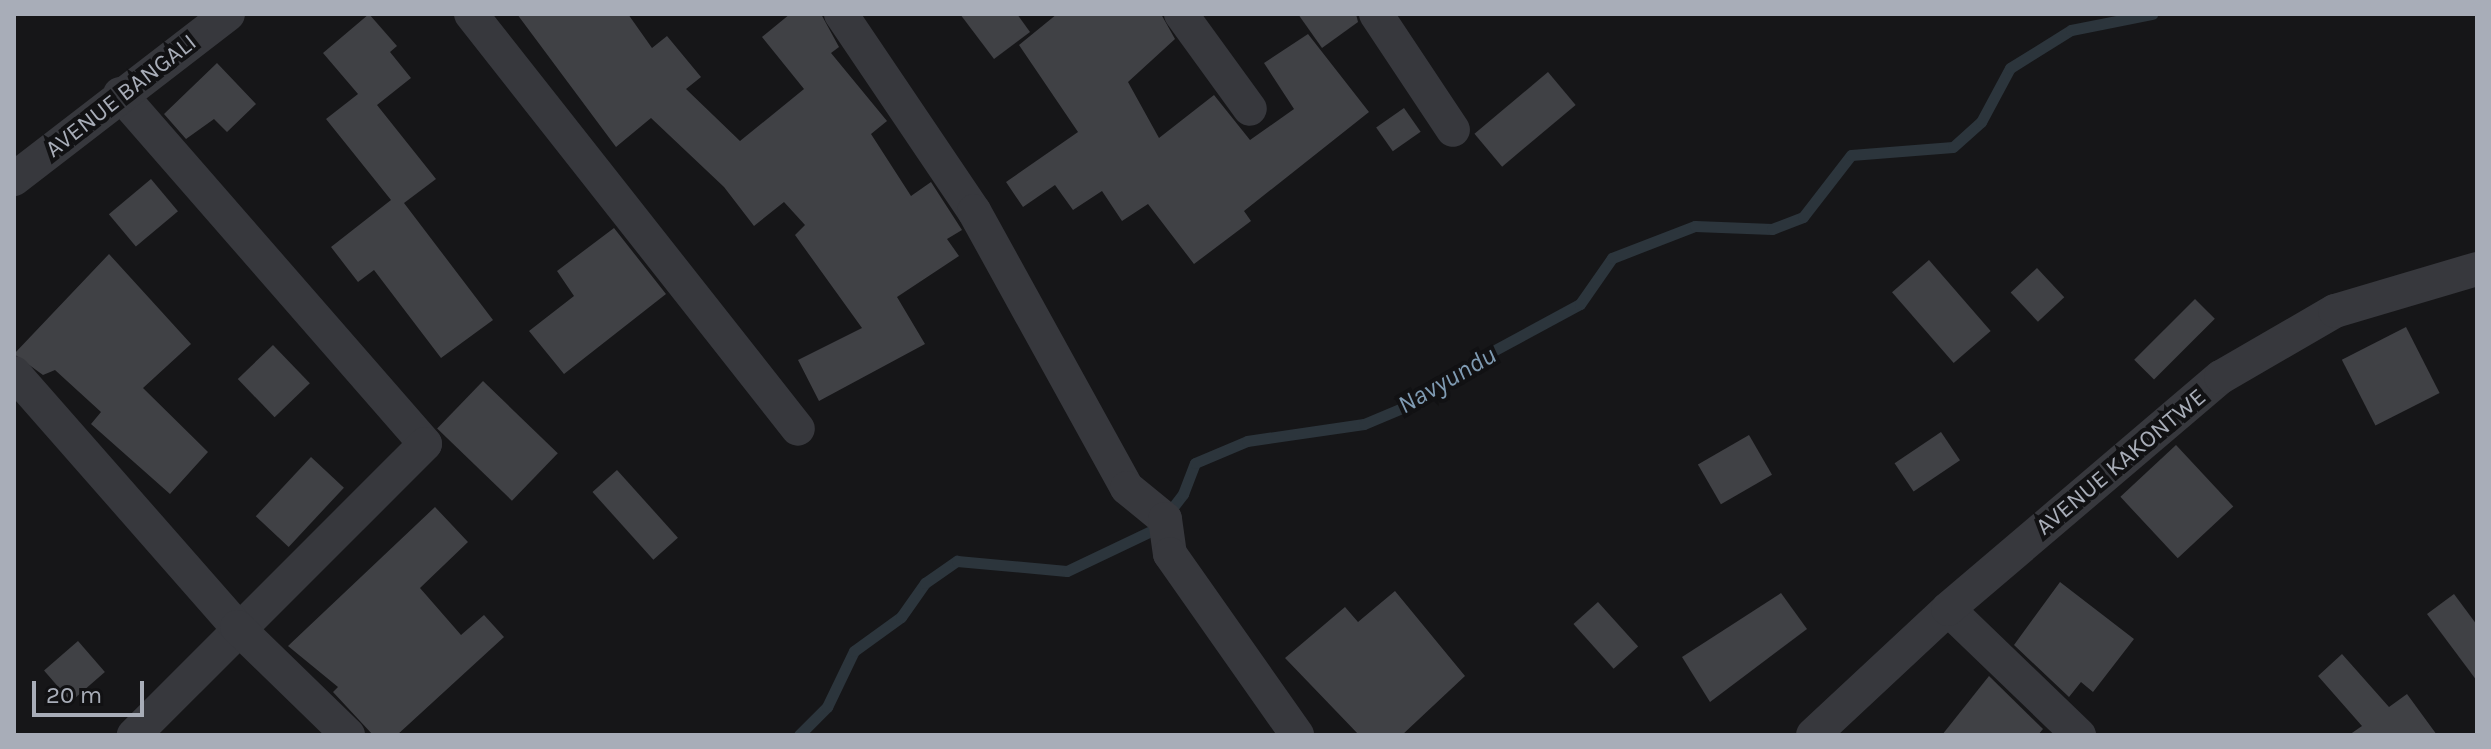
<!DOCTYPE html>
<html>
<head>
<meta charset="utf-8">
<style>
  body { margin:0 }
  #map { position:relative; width:2491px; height:749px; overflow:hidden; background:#161618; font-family:Karla,sans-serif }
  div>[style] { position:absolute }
  .stream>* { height:11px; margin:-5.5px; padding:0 5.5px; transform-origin:5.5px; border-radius:5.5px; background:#2c353c }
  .building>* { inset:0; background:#404145; transform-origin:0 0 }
  .minor>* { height:34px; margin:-17px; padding:0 17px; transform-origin:17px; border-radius:17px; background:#37383d }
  span { translate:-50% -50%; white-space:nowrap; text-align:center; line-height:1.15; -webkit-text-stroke:8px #111113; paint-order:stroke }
  .street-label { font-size:24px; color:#a8adb8 }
  .water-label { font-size:26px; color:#7f9bb3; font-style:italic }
  .frame { position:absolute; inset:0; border:16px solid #a8adb8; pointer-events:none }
  .scale { position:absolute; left:32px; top:681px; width:112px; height:36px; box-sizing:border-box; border:4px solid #a8adb8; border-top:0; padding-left:10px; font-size:24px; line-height:28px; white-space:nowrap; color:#a8adb8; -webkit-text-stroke:6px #111113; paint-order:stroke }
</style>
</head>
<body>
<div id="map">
  <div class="stream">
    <div style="left:799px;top:735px;width:40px;rotate:-45deg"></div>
    <div style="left:827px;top:707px;width:62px;rotate:-64.3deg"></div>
    <div style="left:854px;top:651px;width:58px;rotate:-35.9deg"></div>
    <div style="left:901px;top:617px;width:42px;rotate:-54.8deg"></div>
    <div style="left:925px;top:583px;width:39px;rotate:-35deg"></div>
    <div style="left:957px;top:561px;width:110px;rotate:5.2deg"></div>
    <div style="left:1067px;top:571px;width:100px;rotate:-25.5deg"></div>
    <div style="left:1157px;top:528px;width:43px;rotate:-52.6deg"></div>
    <div style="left:1183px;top:494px;width:33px;rotate:-69deg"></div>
    <div style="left:1195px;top:463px;width:56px;rotate:-22.9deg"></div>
    <div style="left:1247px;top:441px;width:118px;rotate:-8.3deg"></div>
    <div style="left:1364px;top:424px;width:62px;rotate:-22.8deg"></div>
    <div style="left:1421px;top:400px;width:75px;rotate:-35.2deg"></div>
    <div style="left:1482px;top:357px;width:111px;rotate:-28.4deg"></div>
    <div style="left:1580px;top:304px;width:56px;rotate:-55.2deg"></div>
    <div style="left:1612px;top:258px;width:89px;rotate:-21.1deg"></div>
    <div style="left:1695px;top:226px;width:77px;rotate:2.2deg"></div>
    <div style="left:1772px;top:229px;width:33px;rotate:-21deg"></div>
    <div style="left:1803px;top:217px;width:78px;rotate:-52.3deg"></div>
    <div style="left:1851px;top:155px;width:102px;rotate:-4.5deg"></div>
    <div style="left:1953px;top:147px;width:38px;rotate:-42deg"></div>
    <div style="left:1981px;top:122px;width:61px;rotate:-61.8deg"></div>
    <div style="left:2010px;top:68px;width:72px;rotate:-31.9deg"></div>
    <div style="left:2071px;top:30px;width:83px;rotate:-11.2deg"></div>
  </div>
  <div class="building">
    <div style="clip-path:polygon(369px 14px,397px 46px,390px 52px,411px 78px,377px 105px,436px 179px,404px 203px,493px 320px,441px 358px,374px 270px,358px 282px,331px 247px,391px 200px,326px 119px,358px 94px,323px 53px)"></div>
    <div style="clip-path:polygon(517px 14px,628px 14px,652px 48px,667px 36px,701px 77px,686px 89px,740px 141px,804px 89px,762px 37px,790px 14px,821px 14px,839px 47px,831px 53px,887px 121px,871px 134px,911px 196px,931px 182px,962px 230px,947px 239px,959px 256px,897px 297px,925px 344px,819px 401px,798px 360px,862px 328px,795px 235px,805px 225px,784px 202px,754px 226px,724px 187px,651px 118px,616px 147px)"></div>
    <div style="clip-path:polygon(960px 14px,1017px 14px,1030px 32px,994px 59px)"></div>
    <div style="clip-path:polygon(1057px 14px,1161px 14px,1175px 39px,1128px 82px,1159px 138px,1214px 95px,1250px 140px,1294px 109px,1264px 63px,1308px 34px,1369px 112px,1244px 211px,1251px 221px,1194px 264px,1148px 204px,1122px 221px,1102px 191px,1073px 210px,1055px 185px,1023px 207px,1006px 182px,1078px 132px,1019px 45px)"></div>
    <div style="clip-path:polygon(1298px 14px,1356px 14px,1358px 22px,1322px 48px)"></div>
    <div style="clip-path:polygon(217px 63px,256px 104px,227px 132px,214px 119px,186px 139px,164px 114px)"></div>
    <div style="left:1548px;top:72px;width:43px;height:96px;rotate:50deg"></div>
    <div style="left:1404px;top:108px;width:29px;height:34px;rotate:55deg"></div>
    <div style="left:151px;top:179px;width:42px;height:55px;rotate:50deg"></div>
    <div style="clip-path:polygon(614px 228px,666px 294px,564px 374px,529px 331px,574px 296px,557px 271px)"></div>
    <div style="clip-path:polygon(109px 254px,191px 344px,143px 388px,208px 452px,170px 494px,91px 424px,101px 412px,55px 370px,43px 375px,14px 354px)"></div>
    <div style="left:1929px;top:260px;width:94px;height:49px;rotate:49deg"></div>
    <div style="left:2037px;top:268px;width:40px;height:36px;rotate:47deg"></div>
    <div style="left:2195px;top:299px;width:28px;height:86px;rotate:45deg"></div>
    <div style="left:2406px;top:327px;width:74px;height:72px;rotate:63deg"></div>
    <div style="left:273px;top:345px;width:53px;height:49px;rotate:46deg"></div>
    <div style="left:483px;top:381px;width:104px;height:66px;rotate:44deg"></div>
    <div style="left:1941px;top:432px;width:34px;height:56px;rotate:56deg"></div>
    <div style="left:1749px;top:435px;width:46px;height:59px;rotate:60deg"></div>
    <div style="left:2176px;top:445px;width:84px;height:76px;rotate:47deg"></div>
    <div style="left:311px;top:457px;width:45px;height:81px;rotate:43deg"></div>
    <div style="left:617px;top:470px;width:91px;height:33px;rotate:48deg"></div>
    <div style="clip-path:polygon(435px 507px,468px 542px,420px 588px,461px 635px,484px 615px,504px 637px,397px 735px,373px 735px,333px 692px,338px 687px,288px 646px)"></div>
    <div style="clip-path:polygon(2060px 582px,2134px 639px,2093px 692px,2081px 682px,2069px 697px,2014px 645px)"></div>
    <div style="clip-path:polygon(1395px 591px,1465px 676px,1402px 735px,1359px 735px,1285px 658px,1345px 607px,1358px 622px)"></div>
    <div style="clip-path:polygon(1781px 593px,1807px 629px,1710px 702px,1682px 657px)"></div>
    <div style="clip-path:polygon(2454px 594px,2477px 625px,2477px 681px,2427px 614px)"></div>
    <div style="left:1598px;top:602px;width:60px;height:33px;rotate:48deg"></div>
    <div style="left:78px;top:641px;width:41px;height:45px;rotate:49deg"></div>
    <div style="clip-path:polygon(2342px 654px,2389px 707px,2407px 694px,2437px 735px,2349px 735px,2362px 726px,2318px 676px)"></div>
    <div style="clip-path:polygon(1989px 676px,2043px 729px,2038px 735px,1942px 735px)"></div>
  </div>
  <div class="minor">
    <div style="left:471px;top:14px;width:528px;rotate:51.76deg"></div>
    <div style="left:841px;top:14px;width:238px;rotate:56deg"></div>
    <div style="left:974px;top:211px;width:316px;rotate:61.1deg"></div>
    <div style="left:1127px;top:488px;width:49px;rotate:39.2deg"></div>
    <div style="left:1165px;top:519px;width:35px;rotate:82deg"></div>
    <div style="left:1170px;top:554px;width:221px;rotate:54.9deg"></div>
    <div style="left:1181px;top:14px;width:117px;rotate:54deg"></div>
    <div style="left:1376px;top:14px;width:139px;rotate:56.4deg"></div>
    <div style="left:120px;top:94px;width:464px;rotate:48.9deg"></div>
    <div style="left:425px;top:444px;width:412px;rotate:135deg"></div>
    <div style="left:14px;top:179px;width:270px;rotate:-37.6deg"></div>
    <div style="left:14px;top:373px;width:338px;rotate:48.7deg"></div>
    <div style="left:237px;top:627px;width:155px;rotate:44.2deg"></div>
    <div style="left:1948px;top:609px;width:182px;rotate:43.9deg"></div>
    <div style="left:1813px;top:735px;width:185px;rotate:-43deg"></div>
    <div style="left:1948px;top:609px;width:358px;rotate:-40.4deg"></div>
    <div style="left:2221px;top:377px;width:132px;rotate:-30.1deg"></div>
    <div style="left:2335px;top:311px;width:148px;rotate:-16.5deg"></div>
  </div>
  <div class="street-label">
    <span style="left:121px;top:96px;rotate:-38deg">AVENUE BANGALI</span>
    <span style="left:2121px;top:462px;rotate:-40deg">AVENUE KAKONTWE</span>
  </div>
  <div class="water-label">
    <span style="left:1447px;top:380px;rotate:-30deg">Navyundu</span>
  </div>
  <div class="frame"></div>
  <div class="scale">20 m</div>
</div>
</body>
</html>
